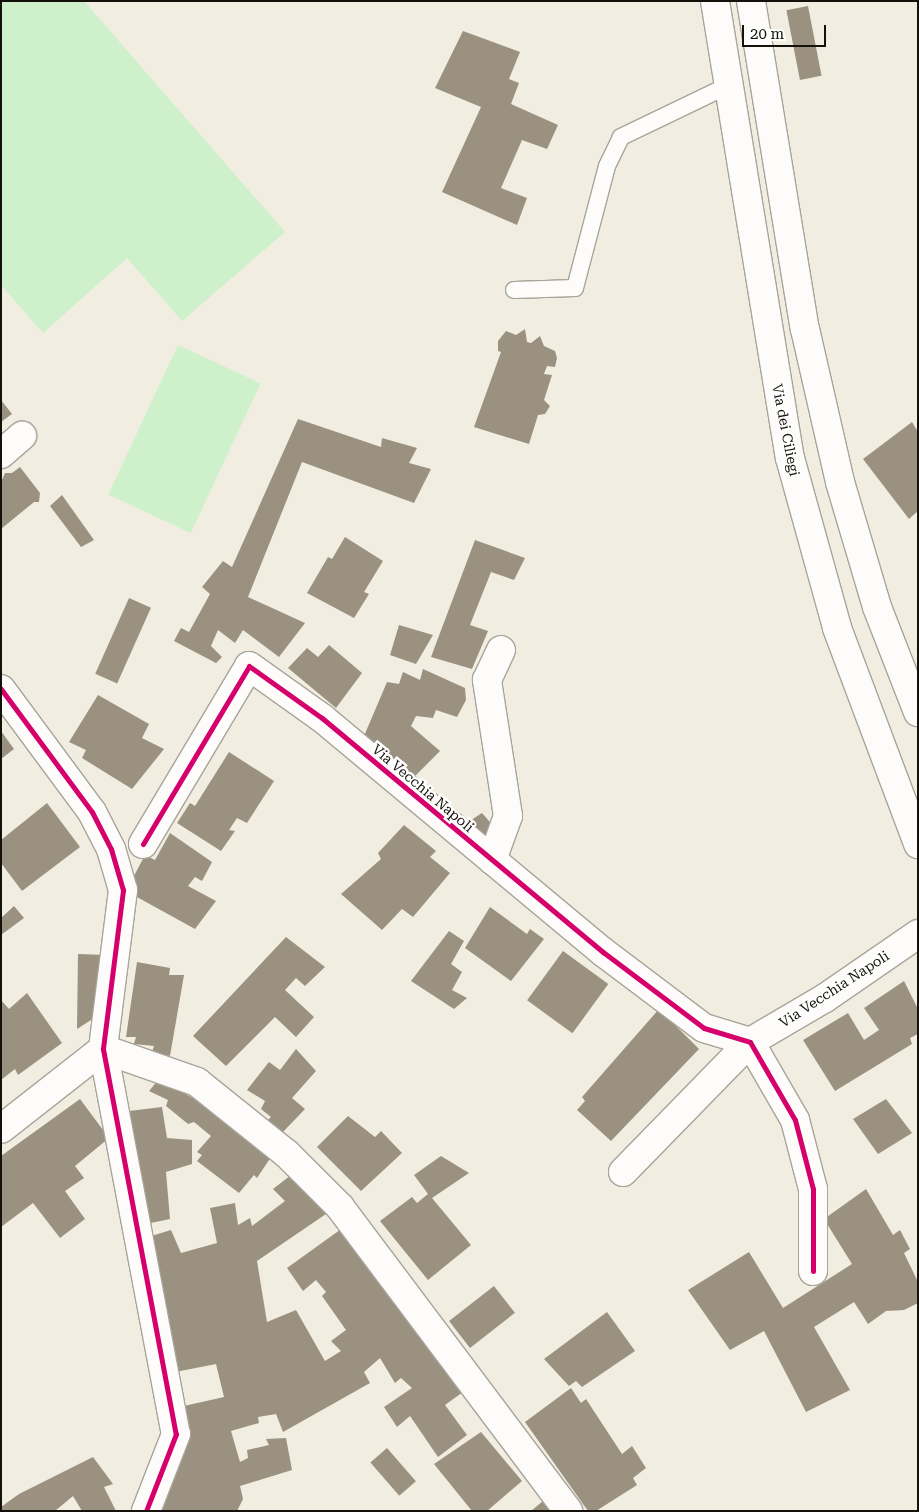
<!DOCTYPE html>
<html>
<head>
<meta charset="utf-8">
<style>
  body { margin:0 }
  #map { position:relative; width:919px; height:1512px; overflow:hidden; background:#f1ede0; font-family:"Roboto Serif",serif }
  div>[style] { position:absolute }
  .green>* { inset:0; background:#cef1cb; transform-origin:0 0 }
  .building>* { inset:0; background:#9b9181; transform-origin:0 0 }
  .roads { filter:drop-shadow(1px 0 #a7a49a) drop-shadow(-1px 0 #a7a49a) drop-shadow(0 1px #a7a49a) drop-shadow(0 -1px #a7a49a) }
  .service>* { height:16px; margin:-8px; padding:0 8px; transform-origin:8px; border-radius:8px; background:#fdfcfa }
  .minor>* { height:28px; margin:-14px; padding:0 14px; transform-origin:14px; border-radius:14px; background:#fdfcfa }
  .secondary>* { height:28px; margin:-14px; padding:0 14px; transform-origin:14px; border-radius:14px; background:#fdfcfa }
  .cycleway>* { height:5px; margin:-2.5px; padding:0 2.5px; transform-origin:2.5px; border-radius:2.5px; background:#d6006c }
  span { translate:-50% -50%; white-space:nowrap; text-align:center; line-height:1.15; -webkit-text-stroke:5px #fefefe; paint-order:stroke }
  .street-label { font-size:14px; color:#131109 }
  .frame { position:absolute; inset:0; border:2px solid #131109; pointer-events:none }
  .scale { position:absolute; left:742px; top:25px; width:84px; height:22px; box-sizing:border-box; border:2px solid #131109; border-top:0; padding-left:6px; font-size:15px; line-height:18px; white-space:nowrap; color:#131109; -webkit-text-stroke:4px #fefefe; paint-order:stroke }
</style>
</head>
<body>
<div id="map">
  <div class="green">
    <div style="clip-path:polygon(1px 1px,84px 1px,285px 232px,182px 321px,127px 258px,43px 333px,1px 285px)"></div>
    <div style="left:178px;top:345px;width:91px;height:165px;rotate:25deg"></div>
  </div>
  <div class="building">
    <div style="left:808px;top:6px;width:71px;height:22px;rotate:79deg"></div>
    <div style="clip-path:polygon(463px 31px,520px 52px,509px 79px,519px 83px,511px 104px,558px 125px,547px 149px,522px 140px,501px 188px,527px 198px,517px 225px,442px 192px,481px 107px,435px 88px)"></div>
    <div style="clip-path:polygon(525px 329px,527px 342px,531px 343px,540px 336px,544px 346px,555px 351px,557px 358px,555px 367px,547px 366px,544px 374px,552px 375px,544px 400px,550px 406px,545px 414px,538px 415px,529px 444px,474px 427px,501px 352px,498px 351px,498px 341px,506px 331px,516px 335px)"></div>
    <div style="clip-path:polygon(1px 400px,12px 414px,1px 422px)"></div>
    <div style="clip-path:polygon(298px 419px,381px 447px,382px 438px,417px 448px,409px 463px,431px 469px,414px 503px,302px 462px,248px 597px,305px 623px,279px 657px,243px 630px,235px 643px,218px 630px,211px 646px,222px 657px,216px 663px,174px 641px,181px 628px,189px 632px,210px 594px,202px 587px,223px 561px,232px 567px)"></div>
    <div style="clip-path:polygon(912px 422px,918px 432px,918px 511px,909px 519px,863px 459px)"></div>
    <div style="clip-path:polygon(20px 467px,40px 493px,39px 502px,34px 502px,1px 529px,1px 482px,5px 473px,12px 473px)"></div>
    <div style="clip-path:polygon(62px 495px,94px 540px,81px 547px,50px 506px)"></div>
    <div style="clip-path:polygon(345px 537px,383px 561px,364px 592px,369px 594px,354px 618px,307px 593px,328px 557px,332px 559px)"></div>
    <div style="clip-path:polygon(475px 540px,525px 558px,514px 580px,491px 572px,470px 625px,488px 631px,472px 669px,431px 657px)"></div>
    <div style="left:129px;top:598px;width:24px;height:83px;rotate:24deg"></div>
    <div style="clip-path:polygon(399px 625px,433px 635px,416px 664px,390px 655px)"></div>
    <div style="clip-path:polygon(329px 645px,362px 673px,336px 708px,288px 668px,307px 648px,318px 657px)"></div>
    <div style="clip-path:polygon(423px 669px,465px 688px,466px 700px,457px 717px,436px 710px,433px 718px,416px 716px,411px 726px,440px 751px,414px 777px,364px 736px,387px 682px,399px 684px,403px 672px,420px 680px)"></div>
    <div style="clip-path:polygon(98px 695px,149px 724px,142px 738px,164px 749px,132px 789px,82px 758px,86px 750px,69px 742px)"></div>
    <div style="clip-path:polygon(1px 731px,14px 749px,1px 759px)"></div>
    <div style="clip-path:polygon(229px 752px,274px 781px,247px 823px,237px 818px,229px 830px,235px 831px,221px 851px,177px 823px,190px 803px,195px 806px)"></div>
    <div style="clip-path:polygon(47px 803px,80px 847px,22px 891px,1px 863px,1px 840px)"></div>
    <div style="clip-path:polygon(482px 813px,496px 829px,482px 839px,465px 824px)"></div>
    <div style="clip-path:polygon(404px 825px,436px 851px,430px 857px,450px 873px,413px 917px,402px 909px,382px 930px,341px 894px,381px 859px,378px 853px)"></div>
    <div style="clip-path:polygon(170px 833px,212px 862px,202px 881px,195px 877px,188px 886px,216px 901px,195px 929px,126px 891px,145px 855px,155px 860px)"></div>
    <div style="clip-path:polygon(14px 906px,24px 918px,1px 935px,1px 918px)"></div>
    <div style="clip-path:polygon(490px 907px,527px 934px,530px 929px,544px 939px,511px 981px,465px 948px)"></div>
    <div style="clip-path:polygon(449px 931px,464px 941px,451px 964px,462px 972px,452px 990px,467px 998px,454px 1009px,411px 981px)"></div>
    <div style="clip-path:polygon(286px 937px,325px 967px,305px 986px,296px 978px,285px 990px,314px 1017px,296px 1037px,275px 1017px,226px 1066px,193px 1036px)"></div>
    <div style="left:563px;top:951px;width:56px;height:61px;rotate:36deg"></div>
    <div style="clip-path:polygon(78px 954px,106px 955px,102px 1013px,77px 1029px)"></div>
    <div style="clip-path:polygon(137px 962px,170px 968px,169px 975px,184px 975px,170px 1056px,152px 1052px,154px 1046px,134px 1044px,136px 1037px,126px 1037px)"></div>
    <div style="clip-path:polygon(904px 981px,918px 1009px,918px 1034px,910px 1038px,912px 1044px,835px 1091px,803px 1040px,848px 1013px,864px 1040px,879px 1030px,864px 1008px)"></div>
    <div style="clip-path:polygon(27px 993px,62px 1043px,18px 1075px,15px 1069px,1px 1080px,1px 1000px,9px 1009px)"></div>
    <div style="clip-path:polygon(659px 1009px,699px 1049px,611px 1141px,577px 1110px,585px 1101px,582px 1097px)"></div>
    <div style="clip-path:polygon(296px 1049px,316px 1071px,292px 1098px,305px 1109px,281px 1134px,267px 1121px,271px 1117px,261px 1109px,265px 1101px,247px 1090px,269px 1062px,280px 1070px)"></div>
    <div style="clip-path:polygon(159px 1079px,198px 1101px,271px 1157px,257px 1178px,254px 1175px,239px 1193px,197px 1161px,202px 1155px,197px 1152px,211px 1136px,194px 1122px,188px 1124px,166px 1106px,168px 1100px,149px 1091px)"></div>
    <div style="clip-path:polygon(80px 1099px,109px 1138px,75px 1166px,84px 1178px,65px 1191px,85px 1219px,60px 1238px,33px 1203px,1px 1227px,1px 1156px)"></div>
    <div style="clip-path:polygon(886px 1099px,912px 1133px,878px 1154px,853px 1119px)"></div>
    <div style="clip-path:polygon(162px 1107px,167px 1138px,192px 1140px,192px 1164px,166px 1172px,170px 1219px,141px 1225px,129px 1111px)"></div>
    <div style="clip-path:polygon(348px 1116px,375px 1137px,381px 1131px,402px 1153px,361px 1191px,317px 1147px)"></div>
    <div style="clip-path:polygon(441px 1156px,469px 1173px,432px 1198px,471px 1245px,428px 1280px,380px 1221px,412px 1197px,417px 1203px,428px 1194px,414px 1175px)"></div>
    <div style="clip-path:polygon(295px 1172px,326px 1214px,257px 1261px,267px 1322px,296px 1310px,325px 1361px,341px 1351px,331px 1341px,346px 1330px,322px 1296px,326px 1292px,316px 1280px,303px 1291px,287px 1268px,344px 1227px,463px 1392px,445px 1405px,467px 1435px,438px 1457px,410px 1416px,397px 1427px,384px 1407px,412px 1388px,401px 1378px,395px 1383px,380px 1358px,364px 1372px,370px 1383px,283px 1432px,276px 1414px,258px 1417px,259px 1423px,231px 1431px,240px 1462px,248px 1458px,247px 1450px,269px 1445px,266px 1439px,286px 1438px,292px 1470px,240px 1486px,243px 1499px,237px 1511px,157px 1511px,184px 1406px,224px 1397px,216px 1364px,170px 1373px,145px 1238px,171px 1230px,181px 1253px,217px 1243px,210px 1208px,235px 1203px,238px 1225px,250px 1218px,252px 1226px,285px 1201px,273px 1189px)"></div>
    <div style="clip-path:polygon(866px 1189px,893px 1235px,900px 1230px,910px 1249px,904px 1253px,918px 1282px,918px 1303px,904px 1310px,886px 1311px,868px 1324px,854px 1302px,814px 1327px,850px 1390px,806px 1412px,764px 1331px,730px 1350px,688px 1290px,749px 1252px,783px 1308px,852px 1264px,824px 1219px)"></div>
    <div style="left:494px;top:1286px;width:34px;height:57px;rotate:52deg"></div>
    <div style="clip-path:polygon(607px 1312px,635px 1351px,582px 1387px,576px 1381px,569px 1386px,544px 1359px)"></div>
    <div style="clip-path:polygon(571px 1388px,581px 1403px,586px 1399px,622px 1454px,632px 1446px,646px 1468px,633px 1478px,637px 1485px,596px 1511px,588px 1511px,525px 1422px)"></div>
    <div style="clip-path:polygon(481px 1432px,522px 1481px,487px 1511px,472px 1511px,434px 1464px)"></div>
    <div style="left:387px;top:1448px;width:44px;height:22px;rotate:49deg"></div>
    <div style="clip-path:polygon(93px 1457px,113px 1484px,104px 1487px,116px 1511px,82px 1511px,73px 1496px,55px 1511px,1px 1511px,1px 1507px,19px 1494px)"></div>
    <div style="clip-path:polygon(543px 1501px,550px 1511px,531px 1511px)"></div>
  </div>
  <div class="roads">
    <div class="service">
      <div style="left:514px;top:290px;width:61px;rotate:-1.9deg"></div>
      <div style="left:575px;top:288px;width:126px;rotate:-75.3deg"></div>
      <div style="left:607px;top:166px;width:32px;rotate:-64deg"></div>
      <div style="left:621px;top:137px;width:120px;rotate:-25.7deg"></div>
    </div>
    <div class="minor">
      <div style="left:1px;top:454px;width:28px;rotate:-41deg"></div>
      <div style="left:1px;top:689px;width:153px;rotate:53.5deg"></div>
      <div style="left:92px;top:812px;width:42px;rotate:62.8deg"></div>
      <div style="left:111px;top:849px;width:43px;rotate:73.7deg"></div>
      <div style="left:123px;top:890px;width:160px;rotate:97.2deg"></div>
      <div style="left:103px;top:1049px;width:392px;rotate:79.3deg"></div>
      <div style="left:176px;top:1434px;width:83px;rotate:111.3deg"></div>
      <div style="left:143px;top:844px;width:207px;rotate:-59.2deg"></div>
      <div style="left:249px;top:666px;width:90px;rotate:35.5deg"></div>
      <div style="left:322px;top:718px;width:366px;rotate:39.8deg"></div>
      <div style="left:603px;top:952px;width:126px;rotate:37deg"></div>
      <div style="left:704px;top:1028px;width:48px;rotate:16.9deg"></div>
      <div style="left:750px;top:1042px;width:90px;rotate:60deg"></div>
      <div style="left:795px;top:1120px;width:71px;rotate:75.4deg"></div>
      <div style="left:813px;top:1189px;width:82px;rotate:90deg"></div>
      <div style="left:492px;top:860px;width:47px;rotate:-70deg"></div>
      <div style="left:508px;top:816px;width:138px;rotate:-98.8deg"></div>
      <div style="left:487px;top:680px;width:33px;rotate:-65deg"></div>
      <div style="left:1px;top:1129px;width:130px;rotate:-38.1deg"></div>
      <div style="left:103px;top:1049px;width:100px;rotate:19.3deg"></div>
      <div style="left:197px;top:1082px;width:115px;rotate:38.7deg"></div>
      <div style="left:287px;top:1154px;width:75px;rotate:45deg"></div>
      <div style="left:340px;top:1207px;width:380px;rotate:53.1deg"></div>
      <div style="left:623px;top:1172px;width:182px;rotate:-45.7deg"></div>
      <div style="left:750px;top:1042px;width:87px;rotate:-30.4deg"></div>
      <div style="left:825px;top:998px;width:113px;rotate:-34.5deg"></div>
    </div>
    <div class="secondary">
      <div style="left:715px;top:1px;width:463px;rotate:80.7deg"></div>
      <div style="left:790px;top:458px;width:176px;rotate:74.5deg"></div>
      <div style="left:837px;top:628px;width:231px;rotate:69.4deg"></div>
      <div style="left:751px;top:1px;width:332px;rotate:80.7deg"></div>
      <div style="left:805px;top:329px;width:157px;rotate:77.1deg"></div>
      <div style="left:840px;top:482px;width:130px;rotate:73.5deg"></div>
      <div style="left:877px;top:607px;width:113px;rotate:68.7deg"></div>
    </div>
  </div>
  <div class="cycleway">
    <div style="left:1px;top:689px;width:153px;rotate:53.5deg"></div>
    <div style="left:92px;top:812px;width:42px;rotate:62.8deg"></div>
    <div style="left:111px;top:849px;width:43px;rotate:73.7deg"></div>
    <div style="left:123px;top:890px;width:160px;rotate:97.2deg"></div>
    <div style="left:103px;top:1049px;width:392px;rotate:79.3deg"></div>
    <div style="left:176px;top:1434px;width:83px;rotate:111.3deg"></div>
    <div style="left:143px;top:844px;width:207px;rotate:-59.2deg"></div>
    <div style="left:249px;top:666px;width:90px;rotate:35.5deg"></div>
    <div style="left:322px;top:718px;width:366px;rotate:39.8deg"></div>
    <div style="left:603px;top:952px;width:126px;rotate:37deg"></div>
    <div style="left:704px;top:1028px;width:48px;rotate:16.9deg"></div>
    <div style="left:750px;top:1042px;width:90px;rotate:60deg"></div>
    <div style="left:795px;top:1120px;width:71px;rotate:75.4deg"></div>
    <div style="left:813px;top:1189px;width:82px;rotate:90deg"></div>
  </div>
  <div class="street-label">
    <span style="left:786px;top:430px;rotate:79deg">Via dei Ciliegi</span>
    <span style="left:423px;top:788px;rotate:40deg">Via Vecchia Napoli</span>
    <span style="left:834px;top:989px;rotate:-33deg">Via Vecchia Napoli</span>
  </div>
  <div class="frame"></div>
  <div class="scale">20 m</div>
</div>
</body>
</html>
